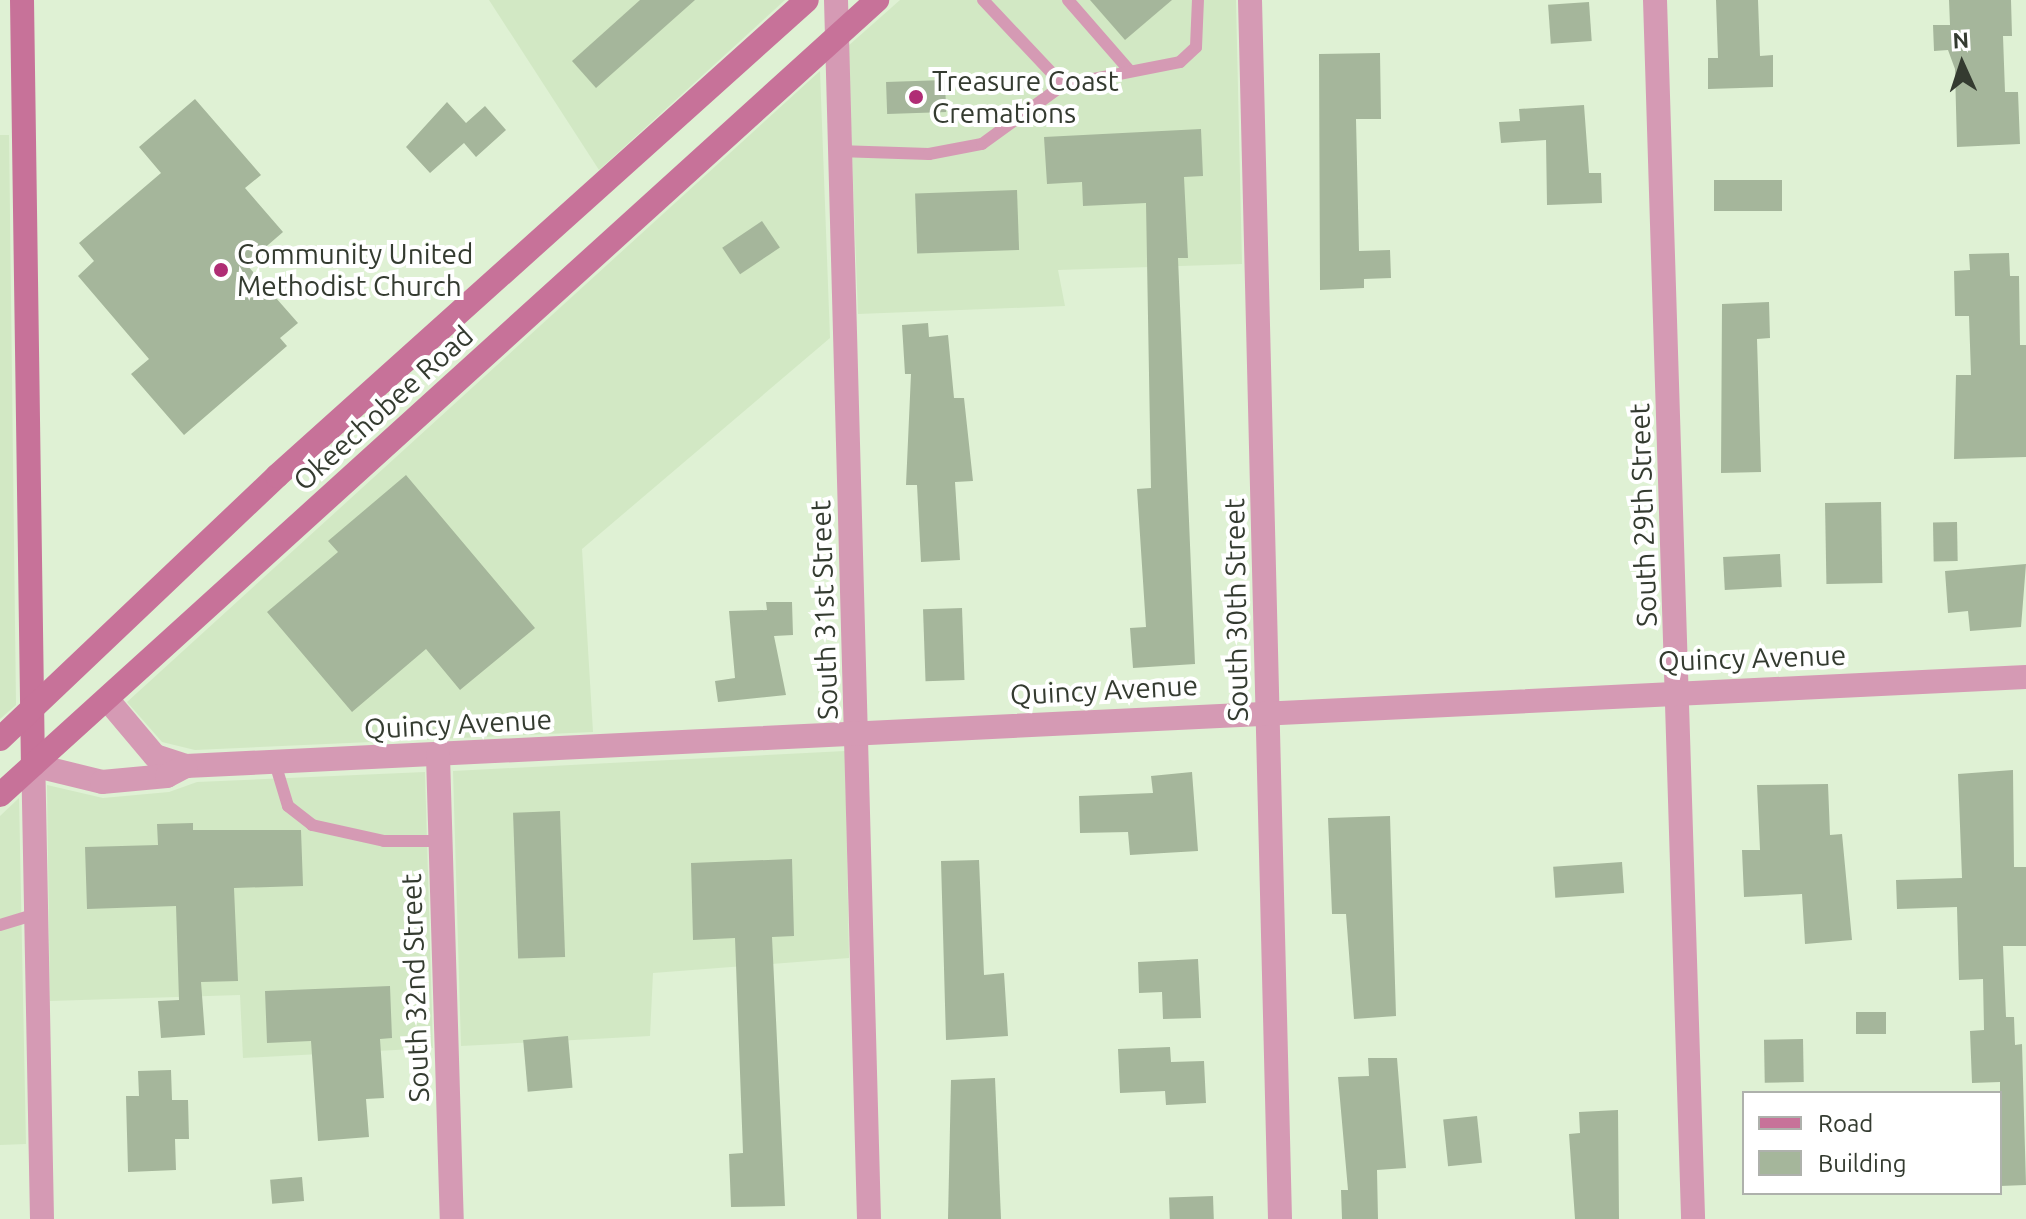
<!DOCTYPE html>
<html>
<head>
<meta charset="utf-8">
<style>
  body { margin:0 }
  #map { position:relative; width:2026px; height:1219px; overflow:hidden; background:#dff1d4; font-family:Ubuntu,sans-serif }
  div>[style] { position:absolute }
  .built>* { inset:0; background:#d2e8c4 }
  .building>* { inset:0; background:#a5b69b; transform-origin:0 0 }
  .lane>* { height:12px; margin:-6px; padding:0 6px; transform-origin:6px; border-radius:6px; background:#d59ab4 }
  .street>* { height:24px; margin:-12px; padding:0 12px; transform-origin:12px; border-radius:12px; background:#d59ab4 }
  .secondary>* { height:24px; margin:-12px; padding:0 12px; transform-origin:12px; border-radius:12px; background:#c77299 }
  .dots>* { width:22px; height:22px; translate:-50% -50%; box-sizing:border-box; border:4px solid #fff; border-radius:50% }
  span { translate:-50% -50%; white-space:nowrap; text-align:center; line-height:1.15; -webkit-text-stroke:8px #fff; paint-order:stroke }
  .poi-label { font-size:28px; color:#343b30 }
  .left { translate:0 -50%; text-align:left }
  .street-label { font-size:28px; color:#343b30 }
  .legend { position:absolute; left:1742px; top:1091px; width:260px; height:104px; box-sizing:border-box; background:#fff; border:2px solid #aeb1ac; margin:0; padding:10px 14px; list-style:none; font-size:24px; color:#343b30 }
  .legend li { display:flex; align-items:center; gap:16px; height:40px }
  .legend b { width:40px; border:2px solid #aeb1ac }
  .north { position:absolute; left:1922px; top:24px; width:80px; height:80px; -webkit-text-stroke:6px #fff; paint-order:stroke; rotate:357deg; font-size:22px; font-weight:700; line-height:32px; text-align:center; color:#343b30 }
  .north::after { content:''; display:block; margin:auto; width:28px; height:36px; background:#343b30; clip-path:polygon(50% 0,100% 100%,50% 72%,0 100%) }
</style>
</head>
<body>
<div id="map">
  <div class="built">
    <div style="clip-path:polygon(489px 0,785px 0,599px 170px)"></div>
    <div style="clip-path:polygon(900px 0,1236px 0,1242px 264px,1058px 270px,1065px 306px,858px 314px,848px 46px)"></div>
    <div style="clip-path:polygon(820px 71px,830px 338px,582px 549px,593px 732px,195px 750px,162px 742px,127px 702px)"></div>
    <div style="clip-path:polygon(0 135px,9px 135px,16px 705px,0 719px)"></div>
    <div style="clip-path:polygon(845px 751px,849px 958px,653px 973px,650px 1036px,461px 1046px,453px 771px)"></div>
    <div style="clip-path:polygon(425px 772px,433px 1048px,243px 1058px,240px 995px,50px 1001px,47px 785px,103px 798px,169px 792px,197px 782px)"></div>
    <div style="clip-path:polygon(19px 798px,26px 1144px,0 1145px,0 816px)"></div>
  </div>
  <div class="building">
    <div style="clip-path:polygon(640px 0,695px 0,596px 88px,572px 61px)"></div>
    <div style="clip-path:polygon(1090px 0,1172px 0,1125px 40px)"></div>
    <div style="clip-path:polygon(1716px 0,1758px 0,1760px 56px,1773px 55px,1773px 87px,1708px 89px,1708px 58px,1718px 58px)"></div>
    <div style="clip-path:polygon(1949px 0,2011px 0,2012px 36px,2003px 36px,2005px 92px,2018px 92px,2020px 144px,1957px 147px,1955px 69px,1948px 50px,1934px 51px,1933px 25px,1950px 25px)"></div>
    <div style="left:1589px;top:2px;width:39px;height:41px;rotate:86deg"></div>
    <div style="clip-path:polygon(1380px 53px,1381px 119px,1356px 119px,1359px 251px,1390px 250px,1391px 278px,1364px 279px,1364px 288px,1320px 290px,1319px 54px)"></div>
    <div style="left:945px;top:80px;width:32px;height:59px;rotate:88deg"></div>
    <div style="clip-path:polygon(195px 99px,261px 175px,245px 188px,283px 232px,246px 264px,298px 323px,280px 338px,287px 346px,184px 435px,131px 374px,149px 359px,78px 276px,94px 261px,79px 243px,161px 173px,139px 147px)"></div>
    <div style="clip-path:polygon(447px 102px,466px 123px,485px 106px,506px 130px,476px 157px,464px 143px,430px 173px,406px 147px)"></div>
    <div style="clip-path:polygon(1584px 105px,1589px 173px,1601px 173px,1602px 203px,1547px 205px,1546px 140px,1501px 143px,1499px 122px,1520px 121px,1519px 109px)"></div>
    <div style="clip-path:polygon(1201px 129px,1203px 176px,1184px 177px,1188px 258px,1178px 258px,1195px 664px,1133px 668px,1130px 628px,1146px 627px,1137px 489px,1151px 488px,1146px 203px,1083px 206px,1082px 182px,1047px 184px,1044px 137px)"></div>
    <div style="left:1782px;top:180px;width:31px;height:68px;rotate:90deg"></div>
    <div style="left:1017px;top:190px;width:60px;height:102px;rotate:88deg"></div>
    <div style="left:762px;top:221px;width:32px;height:48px;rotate:56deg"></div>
    <div style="clip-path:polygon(2009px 253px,2010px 276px,2019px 276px,2020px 345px,2026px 345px,2026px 457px,1954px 459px,1956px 375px,1971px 375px,1969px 316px,1955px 316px,1954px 271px,1970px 270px,1969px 254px)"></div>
    <div style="clip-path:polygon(1769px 302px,1770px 338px,1757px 339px,1761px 472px,1721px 473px,1722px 304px)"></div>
    <div style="clip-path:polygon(928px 323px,929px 337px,948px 335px,954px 398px,964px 398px,973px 481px,955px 482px,960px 560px,921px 562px,917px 485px,906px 485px,911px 374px,905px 374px,902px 325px)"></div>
    <div style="clip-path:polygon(406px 475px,535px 628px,460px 690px,426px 649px,352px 712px,267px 612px,338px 552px,328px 541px)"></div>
    <div style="left:1881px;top:502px;width:81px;height:56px;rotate:89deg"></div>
    <div style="left:1957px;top:522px;width:39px;height:24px;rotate:89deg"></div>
    <div style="left:1780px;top:554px;width:33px;height:57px;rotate:87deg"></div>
    <div style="clip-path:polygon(2026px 564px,2021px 627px,1970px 631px,1968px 611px,1948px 613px,1945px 571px)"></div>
    <div style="clip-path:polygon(766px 602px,792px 602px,793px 635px,774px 636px,786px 695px,718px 702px,715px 681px,735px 678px,729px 611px,767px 610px)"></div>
    <div style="left:962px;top:608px;width:72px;height:39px;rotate:88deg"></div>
    <div style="clip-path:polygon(2013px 770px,2014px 867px,2026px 867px,2026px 946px,2003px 946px,2006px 1017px,2014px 1017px,2015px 1045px,2022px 1044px,2026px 1185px,2000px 1186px,2000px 1082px,1972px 1083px,1970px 1031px,1984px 1030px,1983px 979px,1959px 980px,1957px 907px,1897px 909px,1896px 880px,1962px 878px,1958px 774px)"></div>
    <div style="clip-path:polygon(1192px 772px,1198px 851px,1130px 855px,1128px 832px,1080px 833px,1079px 796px,1153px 793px,1151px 776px)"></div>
    <div style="clip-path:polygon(1828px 784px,1830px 835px,1842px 834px,1852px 940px,1805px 944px,1802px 894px,1744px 897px,1742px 850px,1760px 850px,1757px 785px)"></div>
    <div style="left:560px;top:811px;width:146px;height:47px;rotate:88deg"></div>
    <div style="clip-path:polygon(1390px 816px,1396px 1016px,1354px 1019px,1346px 914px,1332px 914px,1328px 818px)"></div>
    <div style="clip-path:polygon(193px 823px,193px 830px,301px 830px,303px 886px,234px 888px,238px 981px,201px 982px,205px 1035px,161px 1038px,158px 1001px,179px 1000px,176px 906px,87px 909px,85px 847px,158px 845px,157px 824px)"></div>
    <div style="clip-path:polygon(792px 859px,794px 936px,772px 937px,785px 1206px,731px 1207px,729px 1154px,743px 1153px,735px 938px,693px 940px,691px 863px)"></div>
    <div style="clip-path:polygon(979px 860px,984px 975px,1004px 973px,1008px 1036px,946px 1040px,941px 861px)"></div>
    <div style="left:1622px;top:862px;width:31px;height:69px;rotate:86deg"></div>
    <div style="clip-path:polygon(1198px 959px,1201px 1018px,1163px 1019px,1162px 992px,1139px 993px,1138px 962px)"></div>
    <div style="clip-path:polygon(390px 986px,392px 1038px,380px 1039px,384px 1098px,366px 1099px,369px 1137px,318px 1141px,311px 1041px,267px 1043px,265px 991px)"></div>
    <div style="left:1856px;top:1012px;width:30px;height:22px"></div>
    <div style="left:568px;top:1036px;width:52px;height:45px;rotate:85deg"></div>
    <div style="left:1803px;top:1039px;width:43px;height:39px;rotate:89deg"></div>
    <div style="clip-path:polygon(1170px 1047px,1171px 1062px,1204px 1061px,1206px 1103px,1166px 1105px,1165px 1091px,1120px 1093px,1118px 1049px)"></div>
    <div style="clip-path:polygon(1368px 1058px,1397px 1058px,1406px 1168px,1377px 1170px,1378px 1219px,1342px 1219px,1341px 1190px,1348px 1190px,1338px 1077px,1369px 1076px)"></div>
    <div style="clip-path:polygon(171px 1070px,172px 1100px,188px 1100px,189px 1139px,175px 1139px,176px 1170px,128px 1172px,126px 1096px,139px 1096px,138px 1071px)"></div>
    <div style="clip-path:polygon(995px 1078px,1001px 1219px,948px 1219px,951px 1080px)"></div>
    <div style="clip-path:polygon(1618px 1110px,1619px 1219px,1575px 1219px,1569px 1134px,1580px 1133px,1579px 1112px)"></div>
    <div style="left:1477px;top:1116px;width:47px;height:34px;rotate:84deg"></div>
    <div style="left:302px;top:1177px;width:24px;height:32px;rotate:85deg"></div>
    <div style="left:1213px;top:1196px;width:23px;height:44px;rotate:88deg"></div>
  </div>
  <div class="lane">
    <div style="left:983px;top:0;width:117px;rotate:46.7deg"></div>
    <div style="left:1068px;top:0;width:93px;rotate:48.9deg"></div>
    <div style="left:838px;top:151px;width:91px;rotate:1.9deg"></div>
    <div style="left:929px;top:154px;width:54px;rotate:-10.7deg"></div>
    <div style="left:982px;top:144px;width:100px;rotate:-36.1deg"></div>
    <div style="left:1063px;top:85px;width:119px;rotate:-11.1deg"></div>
    <div style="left:1180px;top:62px;width:22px;rotate:-43deg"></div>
    <div style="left:1196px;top:47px;width:47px;rotate:-87.6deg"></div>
    <div style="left:275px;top:763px;width:45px;rotate:73.2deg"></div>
    <div style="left:288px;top:806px;width:31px;rotate:38deg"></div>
    <div style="left:312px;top:825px;width:74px;rotate:12.5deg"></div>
    <div style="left:384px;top:841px;width:57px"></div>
    <div style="left:0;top:925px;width:37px;rotate:-17deg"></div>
  </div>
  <div class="street">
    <div style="left:836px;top:0;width:1219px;rotate:88.45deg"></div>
    <div style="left:1250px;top:0;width:1219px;rotate:88.59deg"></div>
    <div style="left:1655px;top:0;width:1220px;rotate:88.21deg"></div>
    <div style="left:107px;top:699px;width:75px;rotate:49.9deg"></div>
    <div style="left:155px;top:756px;width:33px;rotate:18deg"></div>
    <div style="left:186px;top:766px;width:1842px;rotate:-2.77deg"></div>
    <div style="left:438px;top:756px;width:463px;rotate:88.3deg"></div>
    <div style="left:42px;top:1219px;width:454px;rotate:-91.1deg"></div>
    <div style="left:33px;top:765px;width:71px;rotate:13.8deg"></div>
    <div style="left:102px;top:782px;width:65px;rotate:-5.3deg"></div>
    <div style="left:167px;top:776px;width:21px;rotate:-28deg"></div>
  </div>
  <div class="secondary">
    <div style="left:22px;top:0;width:765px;rotate:89.18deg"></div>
    <div style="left:0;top:739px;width:382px;rotate:-43.5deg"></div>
    <div style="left:277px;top:476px;width:712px;rotate:-41.93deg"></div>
    <div style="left:0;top:795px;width:1184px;rotate:-42.19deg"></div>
  </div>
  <div class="dots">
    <div style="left:916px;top:97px;background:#b02d75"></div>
    <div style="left:221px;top:270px;background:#b02d75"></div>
  </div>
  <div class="poi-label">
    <span class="left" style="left:932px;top:97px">Treasure Coast<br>Cremations</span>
    <span class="left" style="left:237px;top:270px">Community United<br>Methodist Church</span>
  </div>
  <div class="street-label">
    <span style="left:383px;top:408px;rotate:-42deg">Okeechobee Road</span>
    <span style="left:1643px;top:515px;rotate:-92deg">South 29th Street</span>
    <span style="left:824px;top:610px;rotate:-92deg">South 31st Street</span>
    <span style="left:1236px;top:610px;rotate:-91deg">South 30th Street</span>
    <span style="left:1752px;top:658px;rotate:-2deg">Quincy Avenue</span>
    <span style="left:1104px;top:690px;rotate:-3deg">Quincy Avenue</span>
    <span style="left:458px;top:724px;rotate:-3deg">Quincy Avenue</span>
    <span style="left:415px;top:988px;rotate:-92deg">South 32nd Street</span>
  </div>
  <ul class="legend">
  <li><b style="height:10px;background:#c77299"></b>Road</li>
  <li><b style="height:22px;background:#a5b69b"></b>Building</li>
  </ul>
  <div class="north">N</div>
</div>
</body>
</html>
